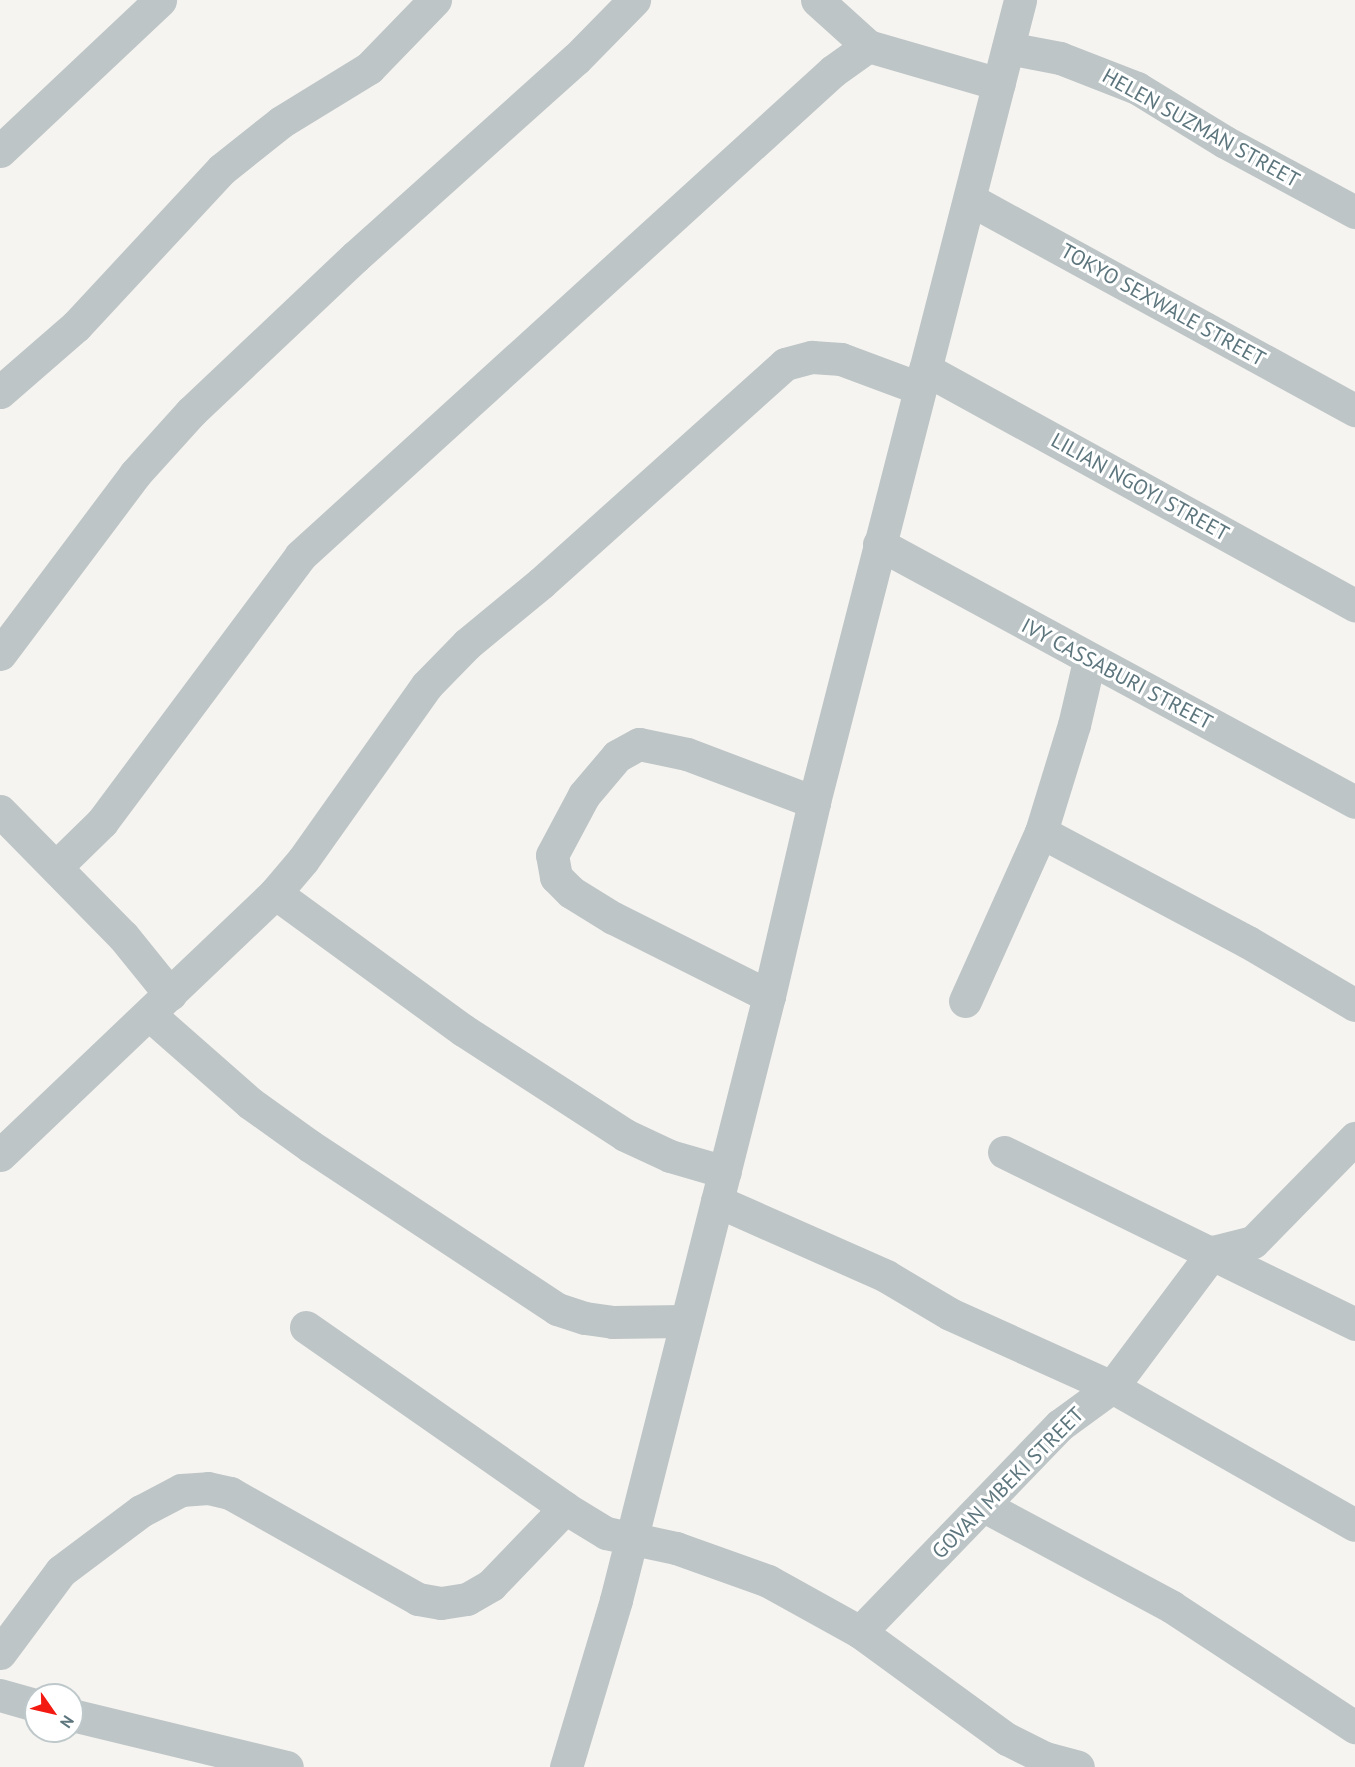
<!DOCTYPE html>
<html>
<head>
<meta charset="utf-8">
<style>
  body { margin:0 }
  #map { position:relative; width:1355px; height:1767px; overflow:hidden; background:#f5f4f0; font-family:"PT Sans",sans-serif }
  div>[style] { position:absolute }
  .minor>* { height:33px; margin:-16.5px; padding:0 16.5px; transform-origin:16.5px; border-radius:16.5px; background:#bec5c7 }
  span { translate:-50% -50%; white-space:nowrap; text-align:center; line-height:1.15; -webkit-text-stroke:6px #fff; paint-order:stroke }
  .street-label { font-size:21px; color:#5d767e }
  .north { position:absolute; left:24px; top:1683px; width:60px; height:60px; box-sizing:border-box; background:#fff; border:2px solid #bec8cb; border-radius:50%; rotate:124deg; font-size:16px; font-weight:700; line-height:24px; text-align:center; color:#5d767e }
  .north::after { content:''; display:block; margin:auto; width:21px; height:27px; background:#f31a11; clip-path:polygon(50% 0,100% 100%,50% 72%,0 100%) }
</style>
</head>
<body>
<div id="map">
  <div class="minor">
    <div style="left:817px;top:0;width:69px;rotate:42deg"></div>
    <div style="left:868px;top:46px;width:136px;rotate:16.2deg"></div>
    <div style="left:1008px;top:48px;width:53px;rotate:10.9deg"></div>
    <div style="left:1060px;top:58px;width:83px;rotate:21.3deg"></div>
    <div style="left:1137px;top:88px;width:103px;rotate:31.5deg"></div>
    <div style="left:1225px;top:142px;width:148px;rotate:28.3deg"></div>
    <div style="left:0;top:151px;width:220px;rotate:-43.3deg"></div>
    <div style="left:971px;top:200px;width:438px;rotate:28.7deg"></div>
    <div style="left:925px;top:369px;width:491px;rotate:28.8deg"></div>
    <div style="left:0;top:392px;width:101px;rotate:-41deg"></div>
    <div style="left:76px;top:326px;width:214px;rotate:-47.1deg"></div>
    <div style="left:222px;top:169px;width:75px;rotate:-38.5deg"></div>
    <div style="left:281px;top:122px;width:103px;rotate:-31.5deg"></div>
    <div style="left:369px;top:68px;width:95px;rotate:-45.9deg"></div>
    <div style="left:879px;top:544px;width:541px;rotate:28.46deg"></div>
    <div style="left:0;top:654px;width:225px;rotate:-53.1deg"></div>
    <div style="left:135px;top:474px;width:84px;rotate:-47.9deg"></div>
    <div style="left:191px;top:412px;width:226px;rotate:-43.4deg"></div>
    <div style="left:355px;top:257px;width:297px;rotate:-41.9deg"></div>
    <div style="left:576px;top:59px;width:83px;rotate:-45.5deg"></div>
    <div style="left:0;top:811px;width:175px;rotate:45.5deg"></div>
    <div style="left:123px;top:936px;width:75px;rotate:51deg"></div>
    <div style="left:1041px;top:832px;width:234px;rotate:28deg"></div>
    <div style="left:1248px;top:942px;width:124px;rotate:30.5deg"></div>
    <div style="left:57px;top:866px;width:63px;rotate:-44.4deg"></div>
    <div style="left:102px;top:822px;width:332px;rotate:-53.3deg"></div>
    <div style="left:300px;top:556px;width:721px;rotate:-42.3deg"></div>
    <div style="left:833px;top:71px;width:43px;rotate:-35.5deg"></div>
    <div style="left:275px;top:893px;width:233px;rotate:36.1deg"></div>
    <div style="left:463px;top:1030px;width:193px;rotate:32.9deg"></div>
    <div style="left:625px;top:1135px;width:50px;rotate:25deg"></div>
    <div style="left:670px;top:1156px;width:57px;rotate:16.2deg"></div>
    <div style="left:769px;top:996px;width:174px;rotate:-153.4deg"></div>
    <div style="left:613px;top:918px;width:49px;rotate:-148.2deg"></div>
    <div style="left:571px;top:892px;width:21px;rotate:-135deg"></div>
    <div style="left:556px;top:877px;width:22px;rotate:-100deg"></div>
    <div style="left:552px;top:855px;width:68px;rotate:-61.9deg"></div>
    <div style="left:584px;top:795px;width:51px;rotate:-49.8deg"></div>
    <div style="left:617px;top:756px;width:25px;rotate:-29deg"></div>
    <div style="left:639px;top:744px;width:49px;rotate:11.8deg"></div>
    <div style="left:687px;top:754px;width:136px;rotate:20.7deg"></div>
    <div style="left:965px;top:1001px;width:185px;rotate:-65.8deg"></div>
    <div style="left:1041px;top:832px;width:112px;rotate:-72.9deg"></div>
    <div style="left:1074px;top:725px;width:66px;rotate:-76.8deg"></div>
    <div style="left:150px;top:1015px;width:133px;rotate:41.3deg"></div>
    <div style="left:250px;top:1103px;width:74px;rotate:35.6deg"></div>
    <div style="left:310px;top:1146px;width:296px;rotate:33.4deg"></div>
    <div style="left:557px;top:1309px;width:29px;rotate:18deg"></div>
    <div style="left:585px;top:1318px;width:27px;rotate:8deg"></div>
    <div style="left:612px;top:1322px;width:72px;rotate:-0.8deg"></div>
    <div style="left:1004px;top:1152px;width:391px;rotate:26.1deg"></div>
    <div style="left:0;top:1155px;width:380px;rotate:-43.6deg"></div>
    <div style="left:275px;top:893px;width:43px;rotate:-49.7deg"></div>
    <div style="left:303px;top:860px;width:214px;rotate:-54.7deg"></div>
    <div style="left:427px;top:685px;width:57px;rotate:-45.7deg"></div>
    <div style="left:467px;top:644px;width:96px;rotate:-39.5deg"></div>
    <div style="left:541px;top:583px;width:328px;rotate:-41.9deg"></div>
    <div style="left:785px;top:364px;width:28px;rotate:-15deg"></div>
    <div style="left:812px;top:357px;width:29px;rotate:4deg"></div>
    <div style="left:841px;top:359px;width:83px;rotate:20.4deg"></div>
    <div style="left:717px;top:1201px;width:185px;rotate:23.9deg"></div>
    <div style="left:886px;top:1276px;width:74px;rotate:30.7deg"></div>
    <div style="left:950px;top:1314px;width:178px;rotate:24.3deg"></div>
    <div style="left:1112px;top:1387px;width:279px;rotate:29.6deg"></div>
    <div style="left:306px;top:1327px;width:316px;rotate:34.9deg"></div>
    <div style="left:565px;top:1508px;width:48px;rotate:31.4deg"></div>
    <div style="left:606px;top:1533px;width:72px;rotate:12.1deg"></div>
    <div style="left:676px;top:1548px;width:98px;rotate:19.7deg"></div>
    <div style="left:768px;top:1581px;width:105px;rotate:29deg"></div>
    <div style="left:860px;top:1632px;width:182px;rotate:36.1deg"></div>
    <div style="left:1007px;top:1739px;width:42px;rotate:26.6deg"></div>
    <div style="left:1045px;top:1758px;width:34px;rotate:15deg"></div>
    <div style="left:984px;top:1506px;width:213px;rotate:28.2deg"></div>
    <div style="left:1172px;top:1607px;width:219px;rotate:33.3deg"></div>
    <div style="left:860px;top:1632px;width:288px;rotate:-46deg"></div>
    <div style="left:1060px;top:1425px;width:64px;rotate:-36.2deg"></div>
    <div style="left:1112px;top:1387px;width:169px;rotate:-53.2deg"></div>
    <div style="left:1213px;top:1252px;width:41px;rotate:-14deg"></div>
    <div style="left:1253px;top:1242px;width:146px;rotate:-45.6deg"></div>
    <div style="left:0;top:1653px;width:102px;rotate:-53.4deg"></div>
    <div style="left:61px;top:1571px;width:100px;rotate:-36.9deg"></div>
    <div style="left:141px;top:1511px;width:45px;rotate:-27.7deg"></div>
    <div style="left:181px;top:1490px;width:27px;rotate:-4deg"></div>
    <div style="left:208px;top:1488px;width:23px;rotate:13deg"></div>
    <div style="left:230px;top:1493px;width:216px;rotate:29.4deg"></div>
    <div style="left:418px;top:1599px;width:23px;rotate:10deg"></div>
    <div style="left:441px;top:1603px;width:26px;rotate:-9deg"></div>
    <div style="left:467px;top:1599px;width:28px;rotate:-30deg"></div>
    <div style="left:491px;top:1585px;width:107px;rotate:-46.1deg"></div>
    <div style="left:0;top:1695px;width:37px;rotate:16deg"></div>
    <div style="left:72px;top:1715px;width:221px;rotate:13.6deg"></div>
    <div style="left:566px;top:1767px;width:174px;rotate:-73.3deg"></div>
    <div style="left:616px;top:1600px;width:623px;rotate:-75.79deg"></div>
    <div style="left:769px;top:996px;width:199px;rotate:-76.9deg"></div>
    <div style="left:814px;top:802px;width:828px;rotate:-75.59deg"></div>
  </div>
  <div class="street-label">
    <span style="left:1201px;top:128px;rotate:29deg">HELEN SUZMAN STREET</span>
    <span style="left:1163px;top:305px;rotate:29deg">TOKYO SEXWALE STREET</span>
    <span style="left:1140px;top:487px;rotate:29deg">LILIAN NGOYI STREET</span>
    <span style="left:1117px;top:674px;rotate:28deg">IVY CASSABURI STREET</span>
    <span style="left:1008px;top:1483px;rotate:-45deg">GOVAN MBEKI STREET</span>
  </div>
  <div class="north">N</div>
</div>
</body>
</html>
